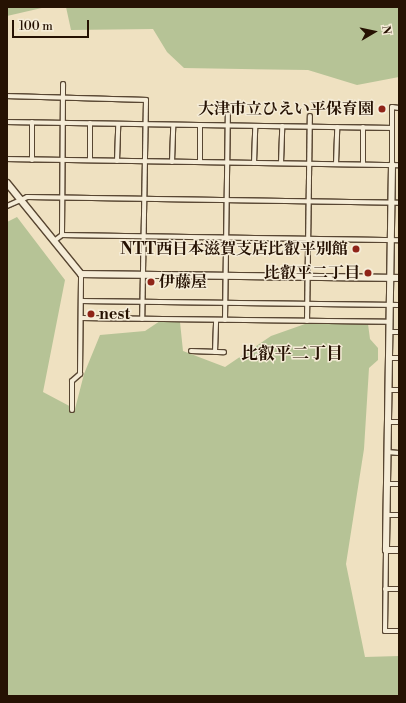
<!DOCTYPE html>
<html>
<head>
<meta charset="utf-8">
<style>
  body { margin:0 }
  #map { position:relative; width:406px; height:703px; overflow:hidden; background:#efe1c1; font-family:"Libre Bodoni","Noto Serif JP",serif }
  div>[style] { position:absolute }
  .green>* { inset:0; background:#b6c396 }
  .roads { filter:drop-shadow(1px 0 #584632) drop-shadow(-1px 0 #584632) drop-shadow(0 1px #584632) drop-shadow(0 -1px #584632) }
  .street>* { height:4px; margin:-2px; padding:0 2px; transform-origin:2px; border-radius:2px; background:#f5ecd7 }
  .secondary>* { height:6px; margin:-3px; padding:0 3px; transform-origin:3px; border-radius:3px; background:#f5ecd7 }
  .dots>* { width:11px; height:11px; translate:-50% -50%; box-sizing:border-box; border:2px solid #f5ecd7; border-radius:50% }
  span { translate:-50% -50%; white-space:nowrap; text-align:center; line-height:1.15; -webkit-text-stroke:3px #f5ecd7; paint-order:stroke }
  .poi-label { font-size:16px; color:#261203; font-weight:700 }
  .right { translate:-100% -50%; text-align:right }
  .left { translate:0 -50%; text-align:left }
  .neighbourhood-label { font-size:17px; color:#261203; font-weight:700 }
  .frame { position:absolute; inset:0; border:8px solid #261203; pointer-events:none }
  .north { position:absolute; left:354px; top:12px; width:40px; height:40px; -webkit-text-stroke:3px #f5ecd7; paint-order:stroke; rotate:81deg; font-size:11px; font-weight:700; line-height:16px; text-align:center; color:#261203 }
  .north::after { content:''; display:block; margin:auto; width:14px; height:18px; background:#261203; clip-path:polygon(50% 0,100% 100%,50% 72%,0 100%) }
  .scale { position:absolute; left:12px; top:20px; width:77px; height:18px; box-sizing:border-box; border:2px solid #261203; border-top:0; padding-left:5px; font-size:12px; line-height:14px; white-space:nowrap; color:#261203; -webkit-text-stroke:3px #f5ecd7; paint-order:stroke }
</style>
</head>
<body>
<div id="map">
  <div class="green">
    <div style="clip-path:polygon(7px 7px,46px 7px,7px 16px)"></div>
    <div style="clip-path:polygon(66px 7px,399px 7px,399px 77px,357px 85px,308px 70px,184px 68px,167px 52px,153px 29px,71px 30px)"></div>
    <div style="clip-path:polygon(17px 217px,65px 280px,43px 392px,75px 409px,84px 374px,100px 335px,145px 331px,160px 321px,180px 322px,183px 351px,225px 367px,271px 336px,305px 324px,368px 324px,370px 339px,378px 348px,378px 360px,369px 368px,364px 449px,346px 564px,365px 657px,399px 656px,399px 696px,7px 696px,7px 222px)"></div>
  </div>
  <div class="roads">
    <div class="street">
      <div style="left:7px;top:96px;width:139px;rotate:1.6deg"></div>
      <div style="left:146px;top:100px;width:219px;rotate:91deg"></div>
      <div style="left:7px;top:122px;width:385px;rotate:0.9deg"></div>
      <div style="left:7px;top:159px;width:392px;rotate:0.9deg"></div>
      <div style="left:32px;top:160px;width:38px;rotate:-90deg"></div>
      <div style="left:90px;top:160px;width:37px;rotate:-90deg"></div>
      <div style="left:117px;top:161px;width:37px;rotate:-88deg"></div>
      <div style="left:172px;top:162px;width:37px;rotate:-88deg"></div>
      <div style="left:200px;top:162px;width:37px;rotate:-90deg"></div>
      <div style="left:254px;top:163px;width:37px;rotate:-88deg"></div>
      <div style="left:281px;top:163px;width:37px;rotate:-88deg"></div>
      <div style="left:336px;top:164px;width:37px;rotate:-88deg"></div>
      <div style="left:363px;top:164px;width:37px;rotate:-90deg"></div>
      <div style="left:392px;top:165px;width:58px;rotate:-90deg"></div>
      <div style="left:392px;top:107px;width:7px;rotate:8deg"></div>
      <div style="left:7px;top:206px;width:22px;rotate:-24deg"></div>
      <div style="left:27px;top:197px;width:372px;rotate:0.9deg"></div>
      <div style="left:62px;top:235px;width:151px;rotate:-89.6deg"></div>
      <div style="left:54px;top:241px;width:10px;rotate:-37deg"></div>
      <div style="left:62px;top:235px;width:337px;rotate:0.9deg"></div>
      <div style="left:81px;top:301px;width:318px;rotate:0.7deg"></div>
      <div style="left:81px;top:318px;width:308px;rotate:0.7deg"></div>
      <div style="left:225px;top:320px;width:206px;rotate:-89.2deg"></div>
      <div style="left:307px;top:321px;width:205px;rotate:-89.2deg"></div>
      <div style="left:389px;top:332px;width:10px"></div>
      <div style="left:191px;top:351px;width:33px;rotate:2deg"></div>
      <div style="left:215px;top:352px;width:32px;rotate:-88deg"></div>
      <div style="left:389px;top:358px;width:10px"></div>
      <div style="left:388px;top:390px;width:11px"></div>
      <div style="left:72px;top:410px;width:29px;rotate:-90deg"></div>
      <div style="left:72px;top:381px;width:11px;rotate:-41deg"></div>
      <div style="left:80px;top:374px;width:100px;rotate:-89.4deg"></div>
      <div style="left:388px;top:422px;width:11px"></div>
      <div style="left:387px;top:452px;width:12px;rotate:5deg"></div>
      <div style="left:387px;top:484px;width:12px"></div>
      <div style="left:387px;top:515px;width:12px"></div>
      <div style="left:386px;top:550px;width:81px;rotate:90.7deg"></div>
      <div style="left:385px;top:631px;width:14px"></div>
      <div style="left:385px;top:589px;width:14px"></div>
    </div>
    <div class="secondary">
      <div style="left:392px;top:165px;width:385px;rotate:90.9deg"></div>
      <div style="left:386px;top:550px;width:13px"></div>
      <div style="left:7px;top:183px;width:117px;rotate:50.9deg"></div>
      <div style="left:81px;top:274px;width:318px;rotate:0.7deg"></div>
    </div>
  </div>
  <div class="dots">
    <div style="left:382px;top:109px;background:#8f2418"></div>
    <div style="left:356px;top:249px;background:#8f2418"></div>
    <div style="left:368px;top:273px;background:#8f2418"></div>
    <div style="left:151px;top:282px;background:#8f2418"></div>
    <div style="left:91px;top:314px;background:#8f2418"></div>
  </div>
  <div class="poi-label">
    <span class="right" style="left:374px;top:109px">大津市立ひえい平保育園</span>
    <span class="right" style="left:348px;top:249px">NTT西日本滋賀支店比叡平別館</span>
    <span class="right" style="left:360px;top:273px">比叡平二丁目</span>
    <span class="left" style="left:159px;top:282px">伊藤屋</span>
    <span class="left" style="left:99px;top:314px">nest</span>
  </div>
  <div class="neighbourhood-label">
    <span style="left:292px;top:355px">比叡平二丁目</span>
  </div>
  <div class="frame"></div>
  <div class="north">N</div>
  <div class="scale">100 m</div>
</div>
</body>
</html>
